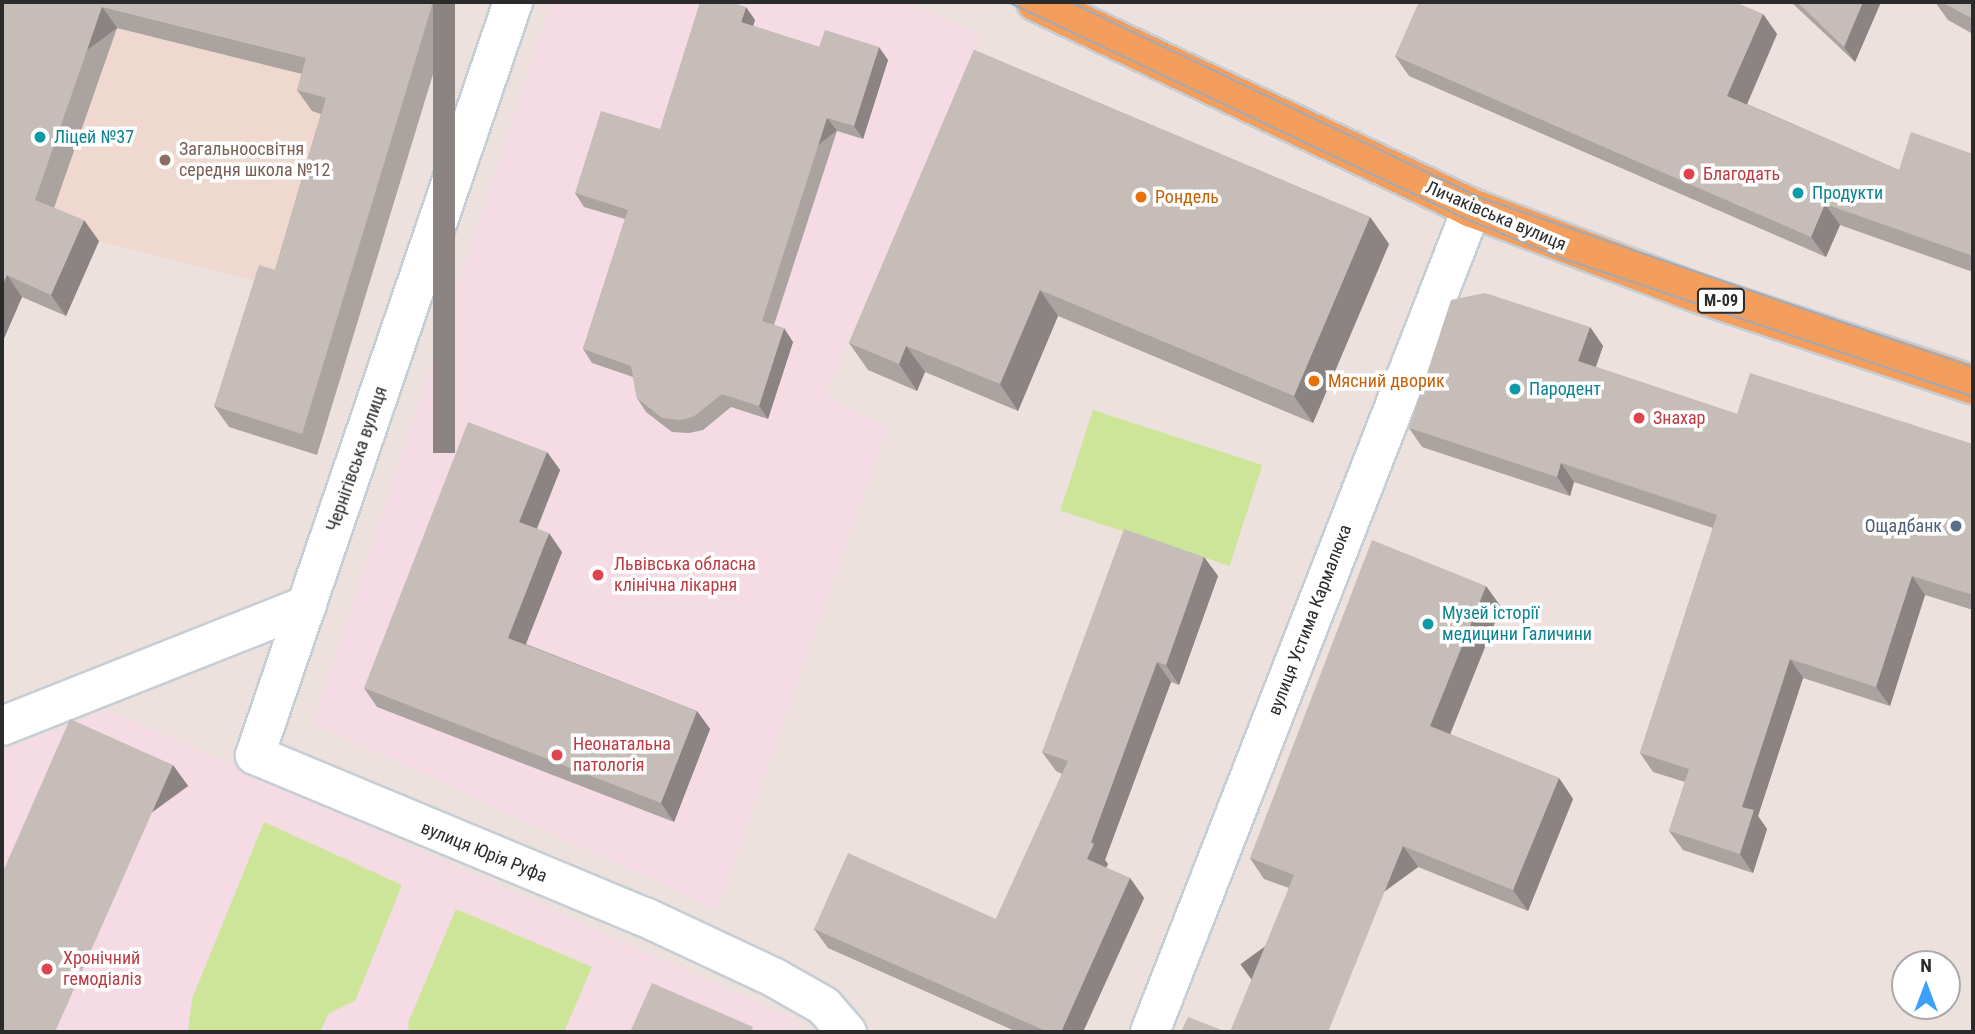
<!DOCTYPE html>
<html>
<head>
<meta charset="utf-8">
<style>
  body { margin:0 }
  #map { position:relative; width:1975px; height:1034px; overflow:hidden; background:#ede1dd; font-family:"Roboto Condensed",sans-serif }
  div>[style] { position:absolute }
  .education>* { inset:0; background:#efd8cd }
  .medical>* { inset:0; background:#f4dbe4 }
  .green>* { inset:0; background:#cce599; transform-origin:0 0 }
  .roads { filter:drop-shadow(2px 0 #c6ced5) drop-shadow(-2px 0 #c6ced5) drop-shadow(0 2px #c6ced5) drop-shadow(0 -2px #c6ced5) }
  .minor>* { height:38px; margin:-19px; padding:0 19px; transform-origin:19px; border-radius:19px; background:#fff }
  .primary>* { height:38px; margin:-19px; padding:0 19px; transform-origin:19px; border-radius:19px; background:#f39e5d }
  .tram>* { height:2px; margin:-1px; padding:0 1px; transform-origin:1px; border-radius:1px; background:#a0aab6 }
  .wall>* { inset:0; background:#aaa39f }
  .shaded-wall>* { inset:0; background:#8b8482; transform-origin:0 0 }
  .building>* { inset:0; background:#c6bdb9 }
  .dots>* { width:19px; height:19px; translate:-50% -50%; box-sizing:border-box; border:4px solid #fff; border-radius:50% }
  span { translate:-50% -50%; white-space:nowrap; text-align:center; line-height:1.15; -webkit-text-stroke:7px #fff; paint-order:stroke }
  .shield-label span { padding:2px 5px; background:#fff; border:2px solid; border-radius:5px; -webkit-text-stroke-width:0 }
  .shield-label { font-size:16px; color:#2b2b2b; font-weight:700 }
  .culture-label { font-size:18px; color:#0d838f }
  .left { translate:0 -50%; text-align:left }
  .education-label { font-size:18px; color:#785e54 }
  .health-label { font-size:18px; color:#be3a42 }
  .food-label { font-size:18px; color:#c56008 }
  .street-label { font-size:18px; color:#2b2b2b }
  .service-label { font-size:18px; color:#4e5e75 }
  .right { translate:-100% -50%; text-align:right }
  .frame { position:absolute; inset:0; border:4px solid #2b2b2b; pointer-events:none }
  .north { position:absolute; left:1891px; top:950px; width:70px; height:70px; box-sizing:border-box; background:#fff; border:2px solid #aaa; border-radius:50%; rotate:0deg; font-size:19px; font-weight:700; line-height:28px; text-align:center; color:#2b2b2b }
  .north::after { content:''; display:block; margin:auto; width:24px; height:32px; background:#3ba0fd; clip-path:polygon(50% 0,100% 100%,50% 72%,0 100%) }
</style>
</head>
<body>
<div id="map">
  <div class="education">
    <div style="clip-path:polygon(344px 2px,341px 119px,274px 286px,99px 241px,50px 221px,2px 36px)"></div>
  </div>
  <div class="medical">
    <div style="clip-path:polygon(551px 2px,908px 2px,981px 36px,825px 394px,887px 428px,717px 910px,313px 723px)"></div>
    <div style="clip-path:polygon(107px 709px,794px 1019px,799px 1032px,2px 1032px,2px 751px)"></div>
  </div>
  <div class="green">
    <div style="left:1093px;top:410px;width:178px;height:106px;rotate:18deg"></div>
    <div style="clip-path:polygon(264px 822px,402px 885px,355px 1001px,329px 1013px,320px 1032px,188px 1032px,192px 999px)"></div>
    <div style="clip-path:polygon(456px 909px,592px 967px,564px 1032px,409px 1032px,408px 1023px)"></div>
  </div>
  <div class="roads">
    <div class="minor">
      <div style="left:513px;top:2px;width:796px;rotate:108.91deg"></div>
      <div style="left:255px;top:755px;width:422px;rotate:22.6deg"></div>
      <div style="left:645px;top:917px;width:144px;rotate:25.1deg"></div>
      <div style="left:775px;top:978px;width:56px;rotate:29.7deg"></div>
      <div style="left:824px;top:1006px;width:35px;rotate:49deg"></div>
      <div style="left:2px;top:726px;width:328px;rotate:-21.6deg"></div>
      <div style="left:1150px;top:1032px;width:885px;rotate:-68.66deg"></div>
    </div>
    <div class="primary">
      <div style="left:1036px;top:2px;width:482px;rotate:25.3deg"></div>
      <div style="left:1472px;top:208px;width:237px;rotate:20.7deg"></div>
      <div style="left:1694px;top:292px;width:294px;rotate:18.4deg"></div>
    </div>
  </div>
  <div class="tram">
    <div style="left:1008px;top:2px;width:510px;rotate:25.31deg"></div>
    <div style="left:1469px;top:220px;width:103px;rotate:22.3deg"></div>
    <div style="left:1564px;top:259px;width:432px;rotate:18.6deg"></div>
    <div style="left:1070px;top:2px;width:450px;rotate:25.5deg"></div>
    <div style="left:1476px;top:196px;width:526px;rotate:18.99deg"></div>
  </div>
  <div class="wall">
    <div style="clip-path:polygon(2px 2px,455px 2px,317px 455px,229px 427px,214px 406px,275px 270px,321px 114px,312px 111px,297px 90px,302px 74px,117px 28px,54px 208px,99px 241px,66px 316px,22px 297px,2px 343px)"></div>
    <div style="clip-path:polygon(1791px 2px,1881px 2px,1855px 62px)"></div>
    <div style="clip-path:polygon(1935px 2px,1973px 2px,1973px 34px,1948px 20px)"></div>
    <div style="clip-path:polygon(1763px 14px,1777px 34px,1747px 104px,1899px 170px,1973px 154px,1973px 272px,1840px 225px,1826px 257px,1409px 76px,1395px 56px)"></div>
    <div style="clip-path:polygon(755px 20px,753px 26px,819px 47px,888px 60px,863px 139px,837px 131px,774px 325px,793px 342px,768px 419px,731px 407px,703px 430px,689px 433px,672px 432px,646px 412px,637px 398px,633px 377px,592px 363px,583px 349px,625px 219px,584px 207px,575px 193px,660px 129px)"></div>
    <div style="clip-path:polygon(974px 50px,1370px 217px,1389px 244px,1313px 423px,1058px 316px,1018px 411px,925px 372px,917px 391px,868px 370px,849px 343px)"></div>
    <div style="clip-path:polygon(1590px 327px,1603px 346px,1596px 367px,1737px 414px,1973px 444px,1973px 610px,1925px 595px,1890px 706px,1803px 678px,1758px 816px,1767px 829px,1753px 873px,1683px 850px,1669px 831px,1685px 782px,1653px 772px,1640px 753px,1713px 528px,1574px 482px,1570px 496px,1422px 447px,1409px 428px)"></div>
    <div style="clip-path:polygon(547px 452px,560px 470px,537px 529px,562px 552px,526px 644px,697px 711px,710px 729px,674px 822px,377px 707px,364px 688px)"></div>
    <div style="clip-path:polygon(1204px 557px,1218px 576px,1179px 685px,1171px 682px,1105px 860px,1108px 864px,1106px 868px,1130px 878px,1144px 898px,1083px 1032px,1017px 1032px,828px 948px,814px 929px,996px 919px,1062px 774px,1056px 771px,1042px 752px)"></div>
    <div style="clip-path:polygon(1486px 586px,1501px 607px,1450px 734px,1559px 778px,1573px 799px,1528px 911px,1418px 867px,1289px 888px,1264px 879px,1250px 858px)"></div>
  </div>
  <div class="shaded-wall">
    <div style="left:433px;top:2px;width:22px;height:451px"></div>
    <div style="clip-path:polygon(1863px 2px,1881px 2px,1855px 62px,1844px 47px)"></div>
    <div style="left:102px;top:7px;width:26px;height:204px;rotate:54deg"></div>
    <div style="clip-path:polygon(746px 7px,755px 20px,750px 35px,741px 22px)"></div>
    <div style="clip-path:polygon(1763px 14px,1777px 34px,1742px 116px,1727px 96px)"></div>
    <div style="clip-path:polygon(879px 47px,888px 60px,863px 139px,854px 126px)"></div>
    <div style="left:827px;top:118px;width:16px;height:213px;rotate:52deg"></div>
    <div style="clip-path:polygon(1825px 204px,1840px 225px,1826px 257px,1811px 237px)"></div>
    <div style="clip-path:polygon(1370px 217px,1389px 244px,1313px 423px,1294px 396px)"></div>
    <div style="clip-path:polygon(84px 220px,99px 241px,66px 316px,51px 295px)"></div>
    <div style="clip-path:polygon(7px 275px,22px 297px,2px 343px,2px 287px)"></div>
    <div style="clip-path:polygon(1040px 290px,1058px 316px,1018px 411px,1000px 384px)"></div>
    <div style="clip-path:polygon(1590px 327px,1603px 346px,1591px 380px,1578px 361px)"></div>
    <div style="clip-path:polygon(784px 328px,793px 342px,768px 419px,759px 406px)"></div>
    <div style="clip-path:polygon(906px 346px,925px 372px,917px 391px,899px 364px)"></div>
    <div style="clip-path:polygon(547px 452px,560px 470px,532px 540px,519px 522px)"></div>
    <div style="clip-path:polygon(1561px 463px,1574px 482px,1570px 496px,1557px 477px)"></div>
    <div style="clip-path:polygon(549px 533px,562px 552px,521px 656px,508px 638px)"></div>
    <div style="clip-path:polygon(1204px 557px,1218px 576px,1179px 685px,1166px 665px)"></div>
    <div style="clip-path:polygon(1912px 576px,1925px 595px,1890px 706px,1876px 687px)"></div>
    <div style="clip-path:polygon(1486px 586px,1501px 607px,1445px 747px,1430px 726px)"></div>
    <div style="clip-path:polygon(1790px 659px,1803px 678px,1758px 816px,1767px 829px,1753px 873px,1740px 854px,1742px 807px)"></div>
    <div style="clip-path:polygon(1157px 662px,1171px 682px,1105px 860px,1108px 864px,1101px 879px,1087px 859px,1091px 842px)"></div>
    <div style="clip-path:polygon(697px 711px,710px 729px,674px 822px,661px 803px)"></div>
    <div style="left:173px;top:765px;width:26px;height:292px;rotate:54deg"></div>
    <div style="clip-path:polygon(1559px 778px,1573px 799px,1528px 911px,1513px 890px)"></div>
    <div style="left:1403px;top:846px;width:26px;height:201px;rotate:54deg"></div>
    <div style="clip-path:polygon(1130px 878px,1144px 898px,1083px 1032px,1061px 1032px)"></div>
  </div>
  <div class="building">
    <div style="clip-path:polygon(2px 2px,433px 2px,302px 434px,214px 406px,259px 265px,275px 270px,326px 98px,297px 90px,306px 58px,102px 7px,35px 200px,84px 220px,51px 295px,7px 275px,2px 287px)"></div>
    <div style="clip-path:polygon(700px 2px,730px 2px,746px 7px,741px 22px,819px 47px,825px 30px,879px 47px,854px 126px,827px 118px,762px 321px,784px 328px,759px 406px,722px 394px,693px 417px,679px 420px,662px 418px,637px 398px,631px 366px,583px 349px,628px 210px,575px 193px,601px 111px,660px 129px)"></div>
    <div style="clip-path:polygon(1419px 2px,1735px 2px,1763px 14px,1727px 96px,1899px 170px,1911px 132px,1973px 154px,1973px 256px,1825px 204px,1811px 237px,1395px 56px)"></div>
    <div style="clip-path:polygon(1797px 2px,1863px 2px,1844px 47px)"></div>
    <div style="clip-path:polygon(1941px 2px,1973px 2px,1973px 19px)"></div>
    <div style="clip-path:polygon(974px 50px,1370px 217px,1294px 396px,1040px 290px,1000px 384px,906px 346px,899px 364px,849px 343px)"></div>
    <div style="clip-path:polygon(1485px 293px,1590px 327px,1578px 361px,1737px 414px,1750px 373px,1973px 444px,1973px 595px,1912px 576px,1876px 687px,1790px 659px,1742px 807px,1754px 810px,1740px 854px,1669px 831px,1689px 769px,1640px 753px,1717px 515px,1561px 463px,1557px 477px,1409px 428px,1451px 300px)"></div>
    <div style="clip-path:polygon(468px 422px,547px 452px,519px 522px,549px 533px,508px 638px,697px 711px,661px 803px,364px 688px)"></div>
    <div style="clip-path:polygon(1124px 529px,1204px 557px,1166px 665px,1157px 662px,1091px 842px,1094px 844px,1087px 859px,1130px 878px,1061px 1032px,1048px 1032px,814px 929px,848px 853px,996px 919px,1068px 761px,1042px 752px)"></div>
    <div style="clip-path:polygon(1372px 540px,1486px 586px,1430px 726px,1559px 778px,1513px 890px,1403px 846px,1328px 1032px,1230px 1032px,1294px 875px,1250px 858px)"></div>
    <div style="clip-path:polygon(70px 719px,173px 765px,55px 1032px,2px 1032px,2px 874px)"></div>
    <div style="clip-path:polygon(652px 983px,753px 1027px,751px 1032px,630px 1032px)"></div>
    <div style="clip-path:polygon(1188px 1017px,1227px 1032px,1181px 1032px)"></div>
  </div>
  <div class="dots">
    <div style="left:40px;top:137px;background:#0f9aa8"></div>
    <div style="left:165px;top:160px;background:#8d6e63"></div>
    <div style="left:1689px;top:174px;background:#e0444e"></div>
    <div style="left:1798px;top:193px;background:#0f9aa8"></div>
    <div style="left:1141px;top:197px;background:#e8710a"></div>
    <div style="left:1314px;top:381px;background:#e8710a"></div>
    <div style="left:1515px;top:389px;background:#0f9aa8"></div>
    <div style="left:1639px;top:418px;background:#e0444e"></div>
    <div style="left:1956px;top:526px;background:#5c6f8a"></div>
    <div style="left:598px;top:575px;background:#e0444e"></div>
    <div style="left:1428px;top:624px;background:#0f9aa8"></div>
    <div style="left:557px;top:755px;background:#e0444e"></div>
    <div style="left:47px;top:969px;background:#e0444e"></div>
  </div>
  <div class="shield-label">
    <span style="left:1721px;top:301px">М-09</span>
  </div>
  <div class="culture-label">
    <span class="left" style="left:54px;top:137px">Ліцей №37</span>
    <span class="left" style="left:1812px;top:193px">Продукти</span>
    <span class="left" style="left:1529px;top:389px">Пародент</span>
    <span class="left" style="left:1442px;top:624px">Музей історії<br>медицини Галичини</span>
  </div>
  <div class="education-label">
    <span class="left" style="left:179px;top:160px">Загальноосвітня<br>середня школа №12</span>
  </div>
  <div class="health-label">
    <span class="left" style="left:1703px;top:174px">Благодать</span>
    <span class="left" style="left:1653px;top:418px">Знахар</span>
    <span class="left" style="left:614px;top:575px">Львівська обласна<br>клінічна лікарня</span>
    <span class="left" style="left:573px;top:755px">Неонатальна<br>патологія</span>
    <span class="left" style="left:63px;top:969px">Хронічний<br>гемодіаліз</span>
  </div>
  <div class="food-label">
    <span class="left" style="left:1155px;top:197px">Рондель</span>
    <span class="left" style="left:1328px;top:381px">Мясний дворик</span>
  </div>
  <div class="street-label">
    <span style="left:1496px;top:216px;rotate:23deg">Личаківська вулиця</span>
    <span style="left:357px;top:459px;rotate:-71deg">Чернігівська вулиця</span>
    <span style="left:1310px;top:620px;rotate:-69deg">вулиця Устима Кармалюка</span>
    <span style="left:484px;top:852px;rotate:22deg">вулиця Юрія Руфа</span>
  </div>
  <div class="service-label">
    <span class="right" style="left:1942px;top:526px">Ощадбанк</span>
  </div>
  <div class="frame"></div>
  <div class="north">N</div>
</div>
</body>
</html>
